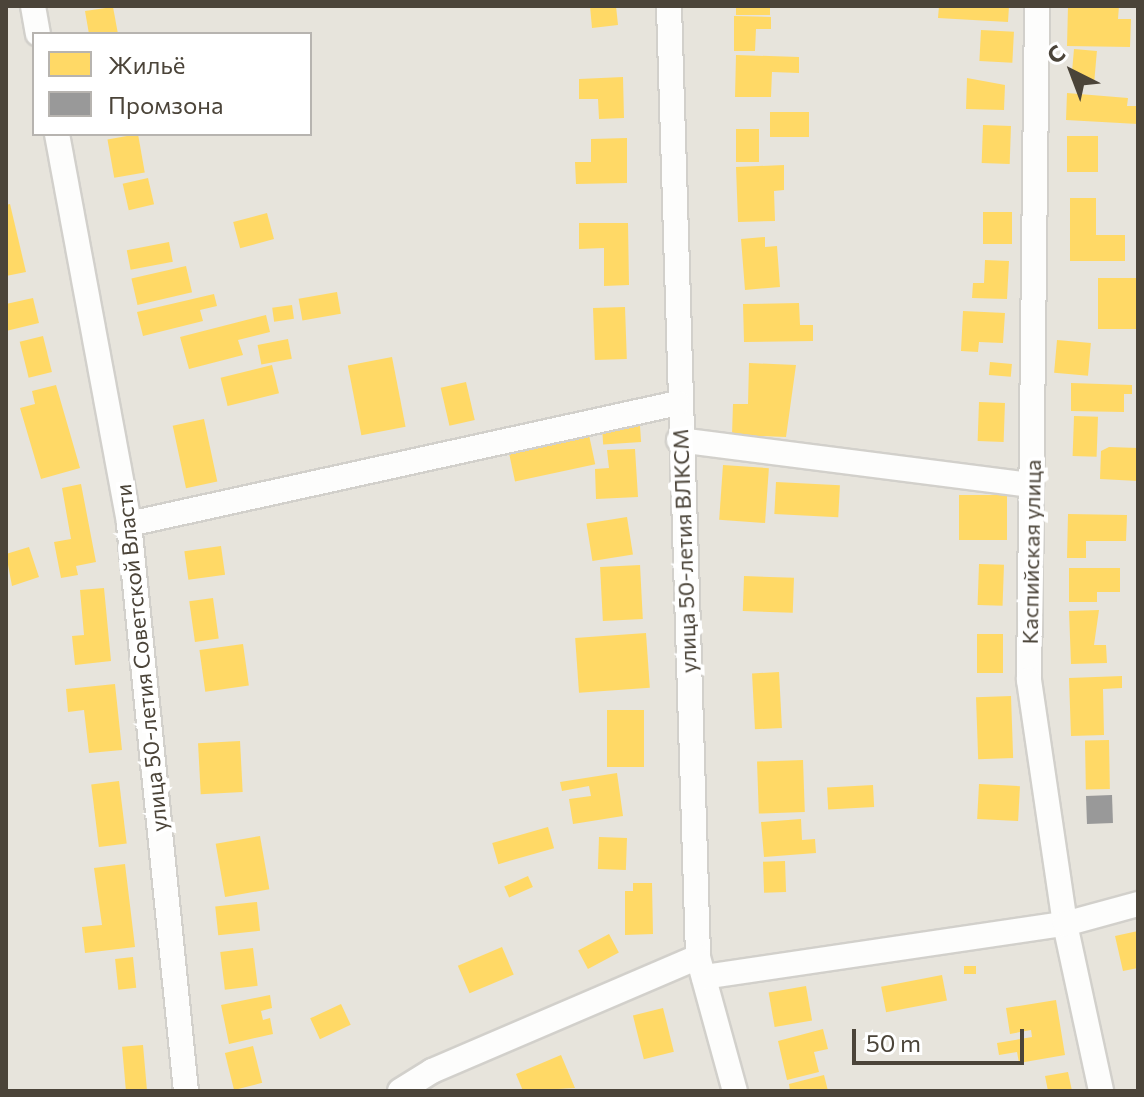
<!DOCTYPE html>
<html>
<head>
<meta charset="utf-8">
<style>
  body { margin:0 }
  #map { position:relative; width:1144px; height:1097px; overflow:hidden; background:#f4f2ee; font-family:Commissioner,sans-serif }
  div>[style] { position:absolute }
  .residential>* { inset:0; background:#e7e4dc }
  .homes>* { inset:0; background:#ffd966; transform-origin:0 0 }
  .industry>* { inset:0; background:#999; transform-origin:0 0 }
  .roads { filter:drop-shadow(2px 0 #d2d0cb) drop-shadow(-2px 0 #d2d0cb) drop-shadow(0 2px #d2d0cb) drop-shadow(0 -2px #d2d0cb) }
  .street>* { height:24px; margin:-12px; padding:0 12px; transform-origin:12px; border-radius:12px; background:#fdfdfc }
  span { translate:-50% -50%; white-space:nowrap; text-align:center; line-height:1.15; -webkit-text-stroke:8px #fff; paint-order:stroke }
  .street-label { font-size:22px; color:#4b4439 }
  .frame { position:absolute; inset:0; border:8px solid #4b4439; pointer-events:none }
  .legend { position:absolute; left:32px; top:32px; width:280px; height:104px; box-sizing:border-box; background:#fff; border:2px solid #b7b4b0; margin:0; padding:10px 14px; list-style:none; font-size:24px; color:#4b4439 }
  .legend li { display:flex; align-items:center; gap:16px; height:40px }
  .legend b { width:40px; border:2px solid #b7b4b0 }
  .north { position:absolute; left:1032px; top:32px; width:80px; height:80px; -webkit-text-stroke:6px #fff; paint-order:stroke; rotate:318deg; font-size:22px; font-weight:700; line-height:32px; text-align:center; color:#4b4439 }
  .north::after { content:''; display:block; margin:auto; width:28px; height:36px; background:#4b4439; clip-path:polygon(50% 0,100% 100%,50% 72%,0 100%) }
  .scale { position:absolute; left:852px; top:1029px; width:172px; height:36px; box-sizing:border-box; border:4px solid #4b4439; border-top:0; padding-left:10px; font-size:24px; line-height:28px; white-space:nowrap; color:#4b4439; -webkit-text-stroke:6px #fff; paint-order:stroke }
</style>
</head>
<body>
<div id="map">
  <div class="residential">
    <div style="clip-path:polygon(evenodd,6px 6px,1138px 6px,1138px 1091px,6px 1091px,6px 6px,34px 34px,310px 34px,310px 134px,34px 134px,34px 34px)"></div>
  </div>
  <div class="homes">
    <div style="clip-path:polygon(590px 6px,616px 6px,618px 25px,592px 28px)"></div>
    <div style="left:736px;top:6px;width:34px;height:9px"></div>
    <div style="clip-path:polygon(939px 6px,1009px 6px,1008px 22px,938px 18px)"></div>
    <div style="clip-path:polygon(1068px 6px,1119px 6px,1118px 19px,1131px 19px,1130px 47px,1067px 46px)"></div>
    <div style="clip-path:polygon(113px 7px,118px 34px,89px 34px,85px 11px)"></div>
    <div style="clip-path:polygon(734px 16px,771px 17px,771px 29px,756px 29px,755px 51px,734px 51px)"></div>
    <div style="left:981px;top:30px;width:33px;height:31px;rotate:3deg"></div>
    <div style="left:1074px;top:49px;width:23px;height:31px;rotate:5deg"></div>
    <div style="clip-path:polygon(736px 55px,799px 57px,799px 73px,772px 72px,771px 97px,735px 97px)"></div>
    <div style="clip-path:polygon(623px 77px,624px 118px,599px 119px,598px 99px,579px 99px,579px 79px)"></div>
    <div style="clip-path:polygon(967px 78px,1005px 85px,1004px 110px,966px 109px)"></div>
    <div style="clip-path:polygon(1067px 93px,1128px 98px,1127px 106px,1138px 106px,1138px 124px,1066px 120px)"></div>
    <div style="left:809px;top:112px;width:25px;height:39px;rotate:90deg"></div>
    <div style="left:983px;top:125px;width:28px;height:38px;rotate:2deg"></div>
    <div style="left:736px;top:129px;width:23px;height:33px"></div>
    <div style="left:138px;top:134px;width:39px;height:31px;rotate:80deg"></div>
    <div style="left:1067px;top:136px;width:31px;height:36px"></div>
    <div style="clip-path:polygon(627px 138px,627px 183px,576px 184px,575px 162px,591px 162px,591px 139px)"></div>
    <div style="clip-path:polygon(784px 165px,784px 190px,774px 191px,775px 221px,738px 222px,736px 167px)"></div>
    <div style="left:148px;top:178px;width:27px;height:26px;rotate:77deg"></div>
    <div style="clip-path:polygon(1070px 198px,1096px 198px,1096px 235px,1125px 235px,1125px 261px,1070px 261px)"></div>
    <div style="clip-path:polygon(10px 204px,26px 272px,6px 276px,6px 205px)"></div>
    <div style="left:983px;top:212px;width:29px;height:32px"></div>
    <div style="left:267px;top:213px;width:27px;height:35px;rotate:75deg"></div>
    <div style="clip-path:polygon(579px 223px,628px 223px,629px 285px,604px 286px,604px 248px,579px 249px)"></div>
    <div style="clip-path:polygon(765px 237px,765px 247px,777px 246px,780px 287px,745px 290px,741px 239px)"></div>
    <div style="left:169px;top:242px;width:20px;height:43px;rotate:79deg"></div>
    <div style="clip-path:polygon(985px 260px,1009px 261px,1007px 299px,972px 298px,973px 283px,984px 283px)"></div>
    <div style="left:186px;top:266px;width:27px;height:56px;rotate:77deg"></div>
    <div style="left:1098px;top:278px;width:40px;height:51px"></div>
    <div style="left:337px;top:292px;width:22px;height:39px;rotate:80deg"></div>
    <div style="clip-path:polygon(214px 294px,217px 306px,200px 310px,203px 321px,143px 336px,137px 312px)"></div>
    <div style="clip-path:polygon(33px 298px,39px 323px,6px 331px,6px 304px)"></div>
    <div style="clip-path:polygon(799px 303px,800px 325px,813px 325px,813px 341px,744px 342px,743px 304px)"></div>
    <div style="left:292px;top:305px;width:14px;height:20px;rotate:82deg"></div>
    <div style="left:625px;top:307px;width:52px;height:32px;rotate:88deg"></div>
    <div style="clip-path:polygon(963px 311px,1005px 313px,1003px 343px,979px 342px,978px 352px,961px 351px)"></div>
    <div style="clip-path:polygon(266px 315px,270px 332px,238px 340px,243px 355px,189px 369px,180px 337px)"></div>
    <div style="left:43px;top:336px;width:37px;height:24px;rotate:76deg"></div>
    <div style="left:288px;top:339px;width:20px;height:31px;rotate:79deg"></div>
    <div style="left:1057px;top:340px;width:34px;height:33px;rotate:5deg"></div>
    <div style="left:392px;top:357px;width:71px;height:45px;rotate:79deg"></div>
    <div style="left:990px;top:362px;width:22px;height:13px;rotate:5deg"></div>
    <div style="clip-path:polygon(749px 363px,796px 365px,786px 437px,732px 435px,733px 404px,748px 404px)"></div>
    <div style="left:272px;top:365px;width:29px;height:53px;rotate:76deg"></div>
    <div style="left:466px;top:382px;width:39px;height:26px;rotate:77deg"></div>
    <div style="clip-path:polygon(1071px 383px,1132px 385px,1132px 394px,1124px 394px,1124px 412px,1071px 411px)"></div>
    <div style="clip-path:polygon(56px 385px,80px 468px,41px 479px,20px 408px,35px 404px,32px 391px)"></div>
    <div style="left:979px;top:402px;width:26px;height:39px;rotate:2deg"></div>
    <div style="left:1074px;top:416px;width:24px;height:40px;rotate:2deg"></div>
    <div style="left:204px;top:419px;width:64px;height:32px;rotate:78deg"></div>
    <div style="left:640px;top:426px;width:16px;height:38px;rotate:86deg"></div>
    <div style="left:589px;top:435px;width:30px;height:82px;rotate:78deg"></div>
    <div style="clip-path:polygon(1109px 447px,1138px 448px,1138px 481px,1100px 479px,1101px 451px)"></div>
    <div style="clip-path:polygon(635px 449px,638px 497px,596px 499px,595px 469px,609px 468px,607px 450px)"></div>
    <div style="left:723px;top:465px;width:46px;height:55px;rotate:4deg"></div>
    <div style="left:776px;top:482px;width:64px;height:32px;rotate:3deg"></div>
    <div style="clip-path:polygon(81px 484px,96px 562px,76px 566px,78px 575px,61px 578px,54px 542px,71px 539px,62px 488px)"></div>
    <div style="left:959px;top:495px;width:48px;height:45px"></div>
    <div style="clip-path:polygon(1068px 514px,1127px 515px,1126px 541px,1086px 541px,1086px 558px,1067px 558px)"></div>
    <div style="left:627px;top:517px;width:38px;height:41px;rotate:81deg"></div>
    <div style="left:221px;top:546px;width:29px;height:37px;rotate:82deg"></div>
    <div style="clip-path:polygon(29px 547px,39px 577px,12px 586px,6px 554px)"></div>
    <div style="left:979px;top:564px;width:25px;height:41px;rotate:2deg"></div>
    <div style="left:640px;top:565px;width:54px;height:40px;rotate:87deg"></div>
    <div style="clip-path:polygon(1069px 568px,1120px 568px,1120px 592px,1097px 592px,1097px 602px,1069px 602px)"></div>
    <div style="left:744px;top:576px;width:50px;height:35px;rotate:2deg"></div>
    <div style="clip-path:polygon(104px 588px,111px 661px,75px 665px,72px 636px,84px 635px,80px 590px)"></div>
    <div style="left:213px;top:598px;width:41px;height:24px;rotate:82deg"></div>
    <div style="clip-path:polygon(1099px 610px,1094px 645px,1106px 645px,1107px 663px,1071px 664px,1069px 611px)"></div>
    <div style="left:646px;top:633px;width:55px;height:71px;rotate:86deg"></div>
    <div style="left:1003px;top:634px;width:39px;height:26px;rotate:90deg"></div>
    <div style="left:243px;top:644px;width:42px;height:44px;rotate:82deg"></div>
    <div style="left:779px;top:672px;width:56px;height:27px;rotate:87deg"></div>
    <div style="clip-path:polygon(1122px 676px,1122px 688px,1103px 689px,1104px 735px,1071px 736px,1069px 678px)"></div>
    <div style="clip-path:polygon(115px 684px,122px 750px,89px 753px,84px 710px,68px 712px,66px 689px)"></div>
    <div style="left:1011px;top:696px;width:62px;height:35px;rotate:88deg"></div>
    <div style="left:607px;top:710px;width:37px;height:57px"></div>
    <div style="left:1109px;top:740px;width:49px;height:24px;rotate:89deg"></div>
    <div style="left:240px;top:741px;width:51px;height:42px;rotate:87deg"></div>
    <div style="left:803px;top:760px;width:52px;height:46px;rotate:88deg"></div>
    <div style="clip-path:polygon(617px 773px,623px 816px,573px 824px,569px 799px,591px 796px,589px 786px,562px 791px,560px 782px)"></div>
    <div style="left:119px;top:781px;width:63px;height:28px;rotate:83deg"></div>
    <div style="left:979px;top:784px;width:41px;height:35px;rotate:3deg"></div>
    <div style="left:873px;top:785px;width:22px;height:46px;rotate:87deg"></div>
    <div style="clip-path:polygon(801px 819px,802px 840px,815px 839px,816px 853px,764px 857px,761px 822px)"></div>
    <div style="left:548px;top:827px;width:22px;height:58px;rotate:74deg"></div>
    <div style="left:260px;top:836px;width:54px;height:45px;rotate:80deg"></div>
    <div style="left:599px;top:837px;width:28px;height:32px;rotate:2deg"></div>
    <div style="left:785px;top:861px;width:31px;height:22px;rotate:88deg"></div>
    <div style="clip-path:polygon(125px 864px,135px 947px,85px 953px,82px 927px,102px 925px,94px 868px)"></div>
    <div style="left:528px;top:876px;width:12px;height:26px;rotate:66deg"></div>
    <div style="clip-path:polygon(633px 883px,652px 883px,653px 934px,625px 935px,625px 891px,633px 891px)"></div>
    <div style="left:257px;top:902px;width:29px;height:42px;rotate:84deg"></div>
    <div style="clip-path:polygon(1138px 931px,1138px 968px,1123px 971px,1115px 936px)"></div>
    <div style="left:609px;top:934px;width:21px;height:35px;rotate:62deg"></div>
    <div style="left:502px;top:947px;width:30px;height:48px;rotate:67deg"></div>
    <div style="left:253px;top:948px;width:38px;height:33px;rotate:83deg"></div>
    <div style="left:133px;top:957px;width:31px;height:18px;rotate:84deg"></div>
    <div style="left:964px;top:966px;width:12px;height:8px"></div>
    <div style="left:942px;top:975px;width:26px;height:62px;rotate:79deg"></div>
    <div style="left:806px;top:986px;width:35px;height:38px;rotate:80deg"></div>
    <div style="clip-path:polygon(270px 995px,272px 1008px,261px 1011px,263px 1020px,270px 1018px,273px 1034px,229px 1044px,221px 1005px)"></div>
    <div style="clip-path:polygon(1056px 1000px,1065px 1055px,1019px 1063px,1017px 1052px,999px 1055px,997px 1043px,1032px 1037px,1031px 1030px,1010px 1034px,1006px 1008px)"></div>
    <div style="left:341px;top:1004px;width:23px;height:34px;rotate:65deg"></div>
    <div style="left:663px;top:1008px;width:45px;height:31px;rotate:76deg"></div>
    <div style="clip-path:polygon(823px 1029px,828px 1049px,814px 1052px,819px 1072px,787px 1080px,778px 1041px)"></div>
    <div style="left:143px;top:1045px;width:46px;height:21px;rotate:85deg"></div>
    <div style="left:253px;top:1046px;width:38px;height:29px;rotate:76deg"></div>
    <div style="clip-path:polygon(561px 1055px,575px 1088px,523px 1091px,516px 1074px)"></div>
    <div style="clip-path:polygon(1068px 1072px,1072px 1091px,1048px 1091px,1045px 1076px)"></div>
    <div style="clip-path:polygon(824px 1075px,828px 1091px,790px 1091px,789px 1084px)"></div>
  </div>
  <div class="industry">
    <div style="left:1112px;top:795px;width:28px;height:26px;rotate:88deg"></div>
  </div>
  <div class="roads">
    <div class="street">
      <div style="left:33px;top:6px;width:28px;rotate:80deg"></div>
      <div style="left:669px;top:6px;width:951px;rotate:88.25deg"></div>
      <div style="left:698px;top:957px;width:139px;rotate:74.6deg"></div>
      <div style="left:1037px;top:6px;width:674px;rotate:90.68deg"></div>
      <div style="left:1029px;top:680px;width:247px;rotate:81.6deg"></div>
      <div style="left:1065px;top:924px;width:171px;rotate:77.8deg"></div>
      <div style="left:57px;top:134px;width:397px;rotate:79.5deg"></div>
      <div style="left:129px;top:524px;width:570px;rotate:84.26deg"></div>
      <div style="left:679px;top:440px;width:355px;rotate:7.3deg"></div>
      <div style="left:129px;top:524px;width:562px;rotate:-12.43deg"></div>
      <div style="left:704px;top:977px;width:365px;rotate:-8.4deg"></div>
      <div style="left:1065px;top:924px;width:76px;rotate:-15.3deg"></div>
      <div style="left:400px;top:1091px;width:38px;rotate:-32deg"></div>
      <div style="left:432px;top:1071px;width:289px;rotate:-23.2deg"></div>
    </div>
  </div>
  <div class="street-label">
    <span style="left:684px;top:551px;rotate:-92deg">улица 50-летия ВЛКСМ</span>
    <span style="left:1031px;top:552px;rotate:-89deg">Каспийская улица</span>
    <span style="left:141px;top:658px;rotate:-96deg">улица 50-летия Советской Власти</span>
  </div>
  <div class="frame"></div>
  <ul class="legend">
  <li><b style="height:22px;background:#ffd966"></b>Жильё</li>
  <li><b style="height:22px;background:#999"></b>Промзона</li>
  </ul>
  <div class="north">С</div>
  <div class="scale">50 m</div>
</div>
</body>
</html>
